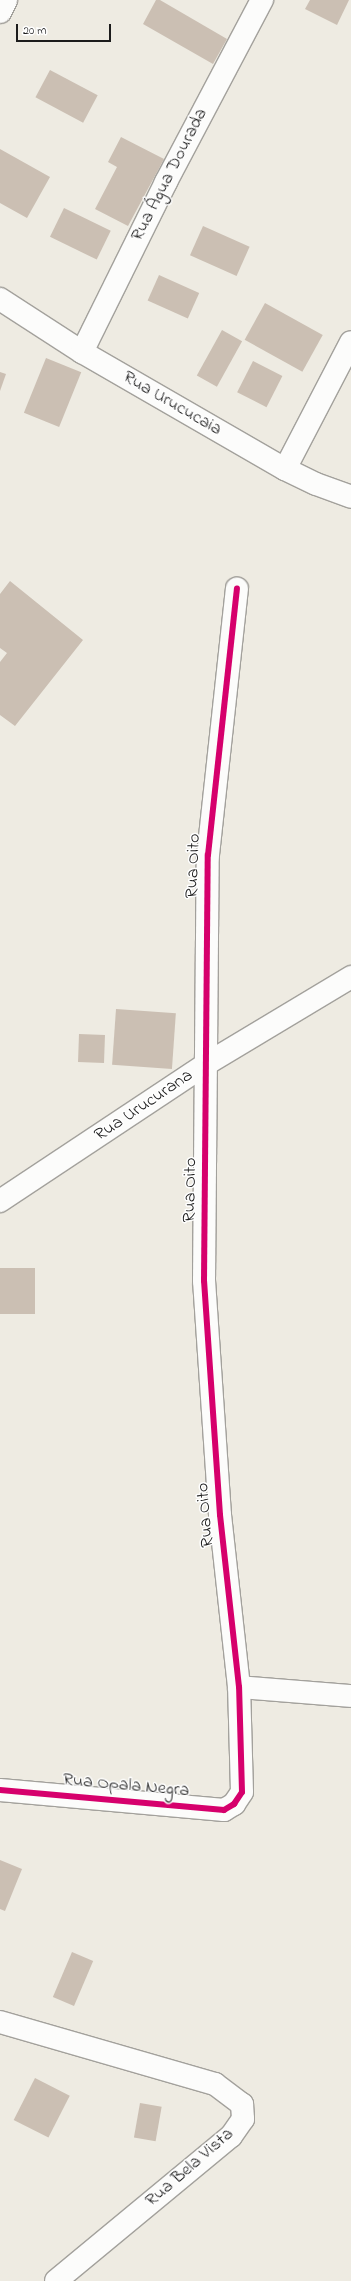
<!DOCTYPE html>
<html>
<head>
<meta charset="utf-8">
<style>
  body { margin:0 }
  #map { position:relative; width:351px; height:2281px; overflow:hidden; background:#eeebe2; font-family:"Indie Flower",sans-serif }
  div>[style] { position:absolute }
  .building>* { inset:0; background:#cbbfb3; transform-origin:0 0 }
  .roads { filter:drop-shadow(1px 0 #a3a19c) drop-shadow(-1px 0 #a3a19c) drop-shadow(0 1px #a3a19c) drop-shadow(0 -1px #a3a19c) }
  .minor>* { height:22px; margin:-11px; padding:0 11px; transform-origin:11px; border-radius:11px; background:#fcfcfb }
  .cycleway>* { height:6px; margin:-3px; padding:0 3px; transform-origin:3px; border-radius:3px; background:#d6006c }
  span { translate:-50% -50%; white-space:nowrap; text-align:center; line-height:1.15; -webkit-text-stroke:3px #fff; paint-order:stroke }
  .street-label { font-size:18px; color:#1c1c1c }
  .scale { position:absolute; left:16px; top:24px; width:95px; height:18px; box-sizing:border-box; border:2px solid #1c1c1c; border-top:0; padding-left:5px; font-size:12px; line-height:14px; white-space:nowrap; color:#1c1c1c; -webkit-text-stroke:3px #fff; paint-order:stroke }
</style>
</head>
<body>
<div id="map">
  <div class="building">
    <div style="clip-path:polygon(156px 0,160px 0,227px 39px,213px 64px,143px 24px)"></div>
    <div style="clip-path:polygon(310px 0,349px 0,337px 25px,305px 9px)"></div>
    <div style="left:50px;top:70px;width:54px;height:31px;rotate:28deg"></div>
    <div style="clip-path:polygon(121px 137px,164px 159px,128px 226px,95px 209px,117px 167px,108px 162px)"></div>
    <div style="clip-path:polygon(0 149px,50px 177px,27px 218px,0 203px)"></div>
    <div style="left:64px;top:208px;width:52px;height:32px;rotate:26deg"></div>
    <div style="left:203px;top:226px;width:51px;height:32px;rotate:24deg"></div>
    <div style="left:159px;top:275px;width:44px;height:28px;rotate:24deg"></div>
    <div style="left:265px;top:303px;width:66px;height:42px;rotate:29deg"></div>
    <div style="left:222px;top:330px;width:23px;height:52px;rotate:29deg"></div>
    <div style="left:46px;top:358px;width:38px;height:59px;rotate:22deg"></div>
    <div style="left:253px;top:361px;width:33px;height:35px;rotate:27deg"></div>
    <div style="clip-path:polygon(0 372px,6px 374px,0 391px)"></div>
    <div style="clip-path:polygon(10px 581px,83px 640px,15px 726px,0 715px,0 662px,7px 653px,0 648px,0 594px)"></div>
    <div style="left:116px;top:1009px;width:60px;height:56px;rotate:4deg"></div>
    <div style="left:79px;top:1034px;width:26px;height:28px;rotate:2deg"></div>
    <div style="left:0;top:1268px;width:35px;height:46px"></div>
    <div style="clip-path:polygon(0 1860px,22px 1869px,5px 1911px,0 1909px)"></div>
    <div style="left:72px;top:1952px;width:23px;height:49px;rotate:23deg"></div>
    <div style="left:35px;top:2078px;width:39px;height:47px;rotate:27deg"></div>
    <div style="left:140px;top:2103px;width:22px;height:35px;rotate:10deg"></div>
  </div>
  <div class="roads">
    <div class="minor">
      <div style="left:0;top:12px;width:13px;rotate:-63deg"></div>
      <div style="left:0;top:299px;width:98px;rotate:32.9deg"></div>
      <div style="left:82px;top:352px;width:234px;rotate:30deg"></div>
      <div style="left:285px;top:469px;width:34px;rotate:26deg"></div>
      <div style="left:316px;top:484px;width:37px;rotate:20deg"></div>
      <div style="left:82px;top:352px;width:190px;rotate:-63.7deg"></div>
      <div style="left:166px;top:182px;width:206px;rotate:-62.2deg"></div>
      <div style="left:285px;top:469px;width:143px;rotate:-62.5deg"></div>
      <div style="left:0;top:1201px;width:250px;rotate:-33.6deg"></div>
      <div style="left:208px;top:1063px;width:167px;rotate:-31deg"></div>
      <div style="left:239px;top:1687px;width:112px;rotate:4.6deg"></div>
      <div style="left:0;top:1790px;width:225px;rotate:5.1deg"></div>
      <div style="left:224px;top:1810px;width:12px;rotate:-31deg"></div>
      <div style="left:234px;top:1804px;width:14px;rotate:-56deg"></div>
      <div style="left:242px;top:1792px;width:105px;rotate:-91.6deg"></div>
      <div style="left:239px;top:1687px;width:173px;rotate:-96.3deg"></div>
      <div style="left:220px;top:1515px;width:235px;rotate:-93.9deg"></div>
      <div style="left:204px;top:1281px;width:426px;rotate:-89.5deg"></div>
      <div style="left:208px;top:855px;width:268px;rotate:-83.8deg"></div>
      <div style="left:0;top:2022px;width:224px;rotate:16.1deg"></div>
      <div style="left:215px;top:2084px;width:34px;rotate:37deg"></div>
      <div style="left:242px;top:2104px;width:15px;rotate:86deg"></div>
      <div style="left:243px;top:2119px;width:21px;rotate:125deg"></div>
      <div style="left:231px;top:2136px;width:227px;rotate:140.4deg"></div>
    </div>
  </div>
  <div class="cycleway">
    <div style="left:0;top:1790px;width:225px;rotate:5.1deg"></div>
    <div style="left:224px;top:1810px;width:12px;rotate:-31deg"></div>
    <div style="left:234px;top:1804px;width:14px;rotate:-56deg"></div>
    <div style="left:242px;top:1792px;width:105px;rotate:-91.6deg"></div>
    <div style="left:239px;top:1687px;width:173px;rotate:-96.3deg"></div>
    <div style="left:220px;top:1515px;width:235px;rotate:-93.9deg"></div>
    <div style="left:204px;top:1281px;width:426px;rotate:-89.5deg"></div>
    <div style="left:208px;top:855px;width:268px;rotate:-83.8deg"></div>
  </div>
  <div class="street-label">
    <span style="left:170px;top:175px;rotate:-63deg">Rua Água Dourada</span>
    <span style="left:172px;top:404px;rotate:30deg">Rua Urucucaia</span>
    <span style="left:194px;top:866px;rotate:-88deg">Rua Oito</span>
    <span style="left:144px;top:1106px;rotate:-34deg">Rua Urucurana</span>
    <span style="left:191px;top:1190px;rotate:-89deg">Rua Oito</span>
    <span style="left:206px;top:1515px;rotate:-95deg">Rua Oito</span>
    <span style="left:126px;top:1786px;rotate:5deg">Rua Opala Negra</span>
    <span style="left:190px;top:2168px;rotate:-41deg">Rua Bela Vista</span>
  </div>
  <div class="scale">20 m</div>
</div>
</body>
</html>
